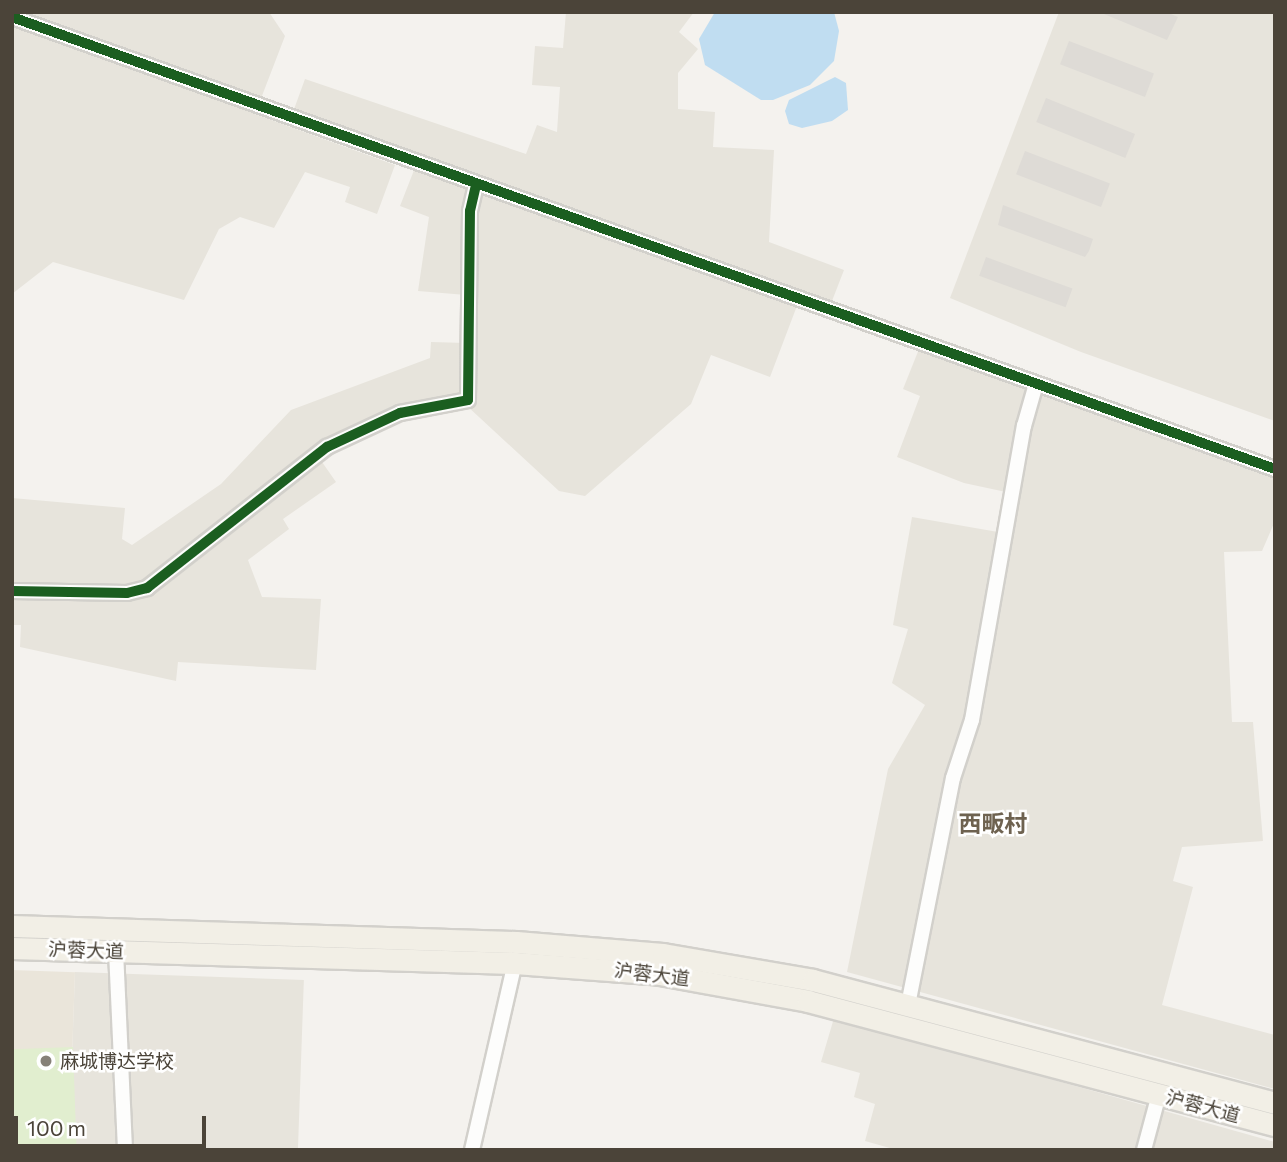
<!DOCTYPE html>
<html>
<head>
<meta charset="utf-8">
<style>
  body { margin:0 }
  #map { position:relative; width:1287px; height:1162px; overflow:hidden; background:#f4f2ee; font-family:Commissioner,"Noto Sans SC",sans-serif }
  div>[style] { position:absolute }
  .residential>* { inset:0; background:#e7e4dc; transform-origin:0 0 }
  .education>* { inset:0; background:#eae5da; transform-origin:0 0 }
  .green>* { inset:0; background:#e1eecf; transform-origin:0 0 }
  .water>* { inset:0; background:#c0ddf1 }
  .building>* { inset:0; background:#dedbd6; transform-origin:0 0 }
  .roads { filter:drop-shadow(2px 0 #d2d0cb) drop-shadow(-2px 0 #d2d0cb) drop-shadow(0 2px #d2d0cb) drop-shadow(0 -2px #d2d0cb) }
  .street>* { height:14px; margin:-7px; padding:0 7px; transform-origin:7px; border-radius:7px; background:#fdfdfc }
  .primary>* { height:21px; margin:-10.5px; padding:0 10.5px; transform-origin:10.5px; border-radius:10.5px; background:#f2efe6 }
  .cycleway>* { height:10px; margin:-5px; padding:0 5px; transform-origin:5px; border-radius:5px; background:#1b5e20 }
  .dots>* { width:19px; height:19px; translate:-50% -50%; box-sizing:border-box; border:4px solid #fff; border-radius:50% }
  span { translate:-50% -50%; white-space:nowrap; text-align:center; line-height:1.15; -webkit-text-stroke:5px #fff; paint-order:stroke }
  .street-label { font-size:19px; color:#4b4439 }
  .poi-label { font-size:19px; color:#4b4439 }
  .left { translate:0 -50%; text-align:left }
  .quarter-label { font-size:23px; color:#6e6250; font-weight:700 }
  .frame { position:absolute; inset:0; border:14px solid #4b4439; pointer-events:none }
  .scale { position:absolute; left:14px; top:1116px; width:192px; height:32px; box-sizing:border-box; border:4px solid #4b4439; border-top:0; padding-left:9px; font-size:21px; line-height:24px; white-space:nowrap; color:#4b4439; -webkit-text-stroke:5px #fff; paint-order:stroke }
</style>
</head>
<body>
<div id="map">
  <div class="residential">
    <div style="clip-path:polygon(12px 12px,269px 12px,285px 36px,255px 114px,395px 165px,377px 214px,345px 202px,350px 187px,305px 172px,274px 228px,240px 217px,219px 229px,184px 300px,53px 262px,12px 294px)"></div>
    <div style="clip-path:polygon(566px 12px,694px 12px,679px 32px,698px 49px,678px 73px,678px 109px,715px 112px,713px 147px,774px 150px,769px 242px,844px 270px,832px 301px,803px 290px,770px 377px,711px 355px,691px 404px,585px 496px,559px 491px,466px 405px,444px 405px,360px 434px,322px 462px,336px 482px,283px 519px,289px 529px,248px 560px,262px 597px,321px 599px,316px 670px,178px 662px,176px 681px,20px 647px,21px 625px,12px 625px,12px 498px,125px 508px,122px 539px,132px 545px,221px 484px,291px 410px,430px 358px,431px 342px,466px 343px,466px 295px,418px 291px,429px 217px,400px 206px,418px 160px,293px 112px,305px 79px,526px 154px,537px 125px,557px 132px,560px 87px,532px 85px,535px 46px,563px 48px)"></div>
    <div style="clip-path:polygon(1059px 12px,1275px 12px,1275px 421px,1081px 352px,950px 298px)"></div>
    <div style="clip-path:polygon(919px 349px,1275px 478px,1275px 521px,1262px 551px,1224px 552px,1232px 722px,1253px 722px,1263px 841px,1182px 847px,1173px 881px,1193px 887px,1162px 1005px,1275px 1035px,1275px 1089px,847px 972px,888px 769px,925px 705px,892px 683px,908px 629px,893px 625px,912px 517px,998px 532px,1006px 492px,964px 483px,897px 457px,920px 396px,903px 389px)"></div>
    <div style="left:75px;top:972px;width:229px;height:178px;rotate:2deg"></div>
    <div style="clip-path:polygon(834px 1018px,1275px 1142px,1275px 1150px,897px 1150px,865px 1141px,875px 1104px,854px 1097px,860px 1073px,821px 1062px)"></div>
  </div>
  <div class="education">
    <div style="left:12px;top:970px;width:63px;height:180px;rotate:2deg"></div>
  </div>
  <div class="green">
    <div style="left:73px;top:1047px;width:103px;height:61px;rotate:88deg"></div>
  </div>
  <div class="water">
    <div style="clip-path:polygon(715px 12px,834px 12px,839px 31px,834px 61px,810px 85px,773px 100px,761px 100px,705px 65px,699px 39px)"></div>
    <div style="clip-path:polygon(835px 77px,846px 83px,848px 110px,832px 121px,802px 128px,789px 124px,785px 111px,789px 100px)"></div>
  </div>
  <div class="building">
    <div style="clip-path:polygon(1099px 12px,1166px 12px,1178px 17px,1167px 40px)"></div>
    <div style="left:1069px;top:41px;width:91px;height:25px;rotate:21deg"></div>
    <div style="left:1046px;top:98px;width:96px;height:26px;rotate:22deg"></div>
    <div style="left:1025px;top:151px;width:91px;height:25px;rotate:21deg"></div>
    <div style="clip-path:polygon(1003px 205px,1093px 239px,1089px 251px,1085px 257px,998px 225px)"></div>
    <div style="left:986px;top:257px;width:92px;height:20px;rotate:20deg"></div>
  </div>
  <div class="roads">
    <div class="street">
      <div style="left:12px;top:17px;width:1341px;rotate:19.69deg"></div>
      <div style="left:12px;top:591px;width:115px;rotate:1deg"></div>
      <div style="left:127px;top:593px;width:21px;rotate:-14deg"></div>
      <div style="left:147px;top:588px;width:229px;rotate:-38.1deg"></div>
      <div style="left:327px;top:447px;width:81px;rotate:-25deg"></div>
      <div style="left:400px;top:413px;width:69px;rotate:-10.8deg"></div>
      <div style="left:468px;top:400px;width:189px;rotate:-89.4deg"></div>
      <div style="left:470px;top:211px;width:27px;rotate:-77deg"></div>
      <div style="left:116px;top:951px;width:199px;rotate:87.4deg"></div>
      <div style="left:908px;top:1005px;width:231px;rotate:-78.8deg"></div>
      <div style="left:953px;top:778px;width:61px;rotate:-71.9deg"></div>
      <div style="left:972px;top:720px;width:299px;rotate:-80deg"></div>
      <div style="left:1024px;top:426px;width:44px;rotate:-74.1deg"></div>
      <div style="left:472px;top:1150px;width:192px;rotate:-77.1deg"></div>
      <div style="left:1144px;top:1150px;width:58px;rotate:-75deg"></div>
    </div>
    <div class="primary">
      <div style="left:12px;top:926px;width:504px;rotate:1.82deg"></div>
      <div style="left:516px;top:942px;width:147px;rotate:4.7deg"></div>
      <div style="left:663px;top:954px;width:152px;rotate:9.8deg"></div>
      <div style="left:813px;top:980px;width:478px;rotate:14.9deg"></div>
      <div style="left:12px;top:948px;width:503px;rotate:1.71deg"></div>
      <div style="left:515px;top:963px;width:145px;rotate:4.3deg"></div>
      <div style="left:660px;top:974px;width:150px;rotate:10.3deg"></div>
      <div style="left:808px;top:1001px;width:483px;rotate:14.9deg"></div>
    </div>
  </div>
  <div class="cycleway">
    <div style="left:12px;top:17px;width:1341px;rotate:19.69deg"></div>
    <div style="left:12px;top:591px;width:115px;rotate:1deg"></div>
    <div style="left:127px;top:593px;width:21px;rotate:-14deg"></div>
    <div style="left:147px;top:588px;width:229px;rotate:-38.1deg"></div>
    <div style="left:327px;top:447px;width:81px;rotate:-25deg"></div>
    <div style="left:400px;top:413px;width:69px;rotate:-10.8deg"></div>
    <div style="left:468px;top:400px;width:189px;rotate:-89.4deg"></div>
    <div style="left:470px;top:211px;width:27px;rotate:-77deg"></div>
  </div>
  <div class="dots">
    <div style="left:46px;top:1061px;background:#868178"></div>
  </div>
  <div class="street-label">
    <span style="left:86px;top:950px;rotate:2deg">沪蓉大道</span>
    <span style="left:652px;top:974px;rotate:7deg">沪蓉大道</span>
    <span style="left:1203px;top:1106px;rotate:15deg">沪蓉大道</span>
  </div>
  <div class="poi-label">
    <span class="left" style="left:60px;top:1061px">麻城博达学校</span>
  </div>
  <div class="quarter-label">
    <span style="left:993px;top:823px">西畈村</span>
  </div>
  <div class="frame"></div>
  <div class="scale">100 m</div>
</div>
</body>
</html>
